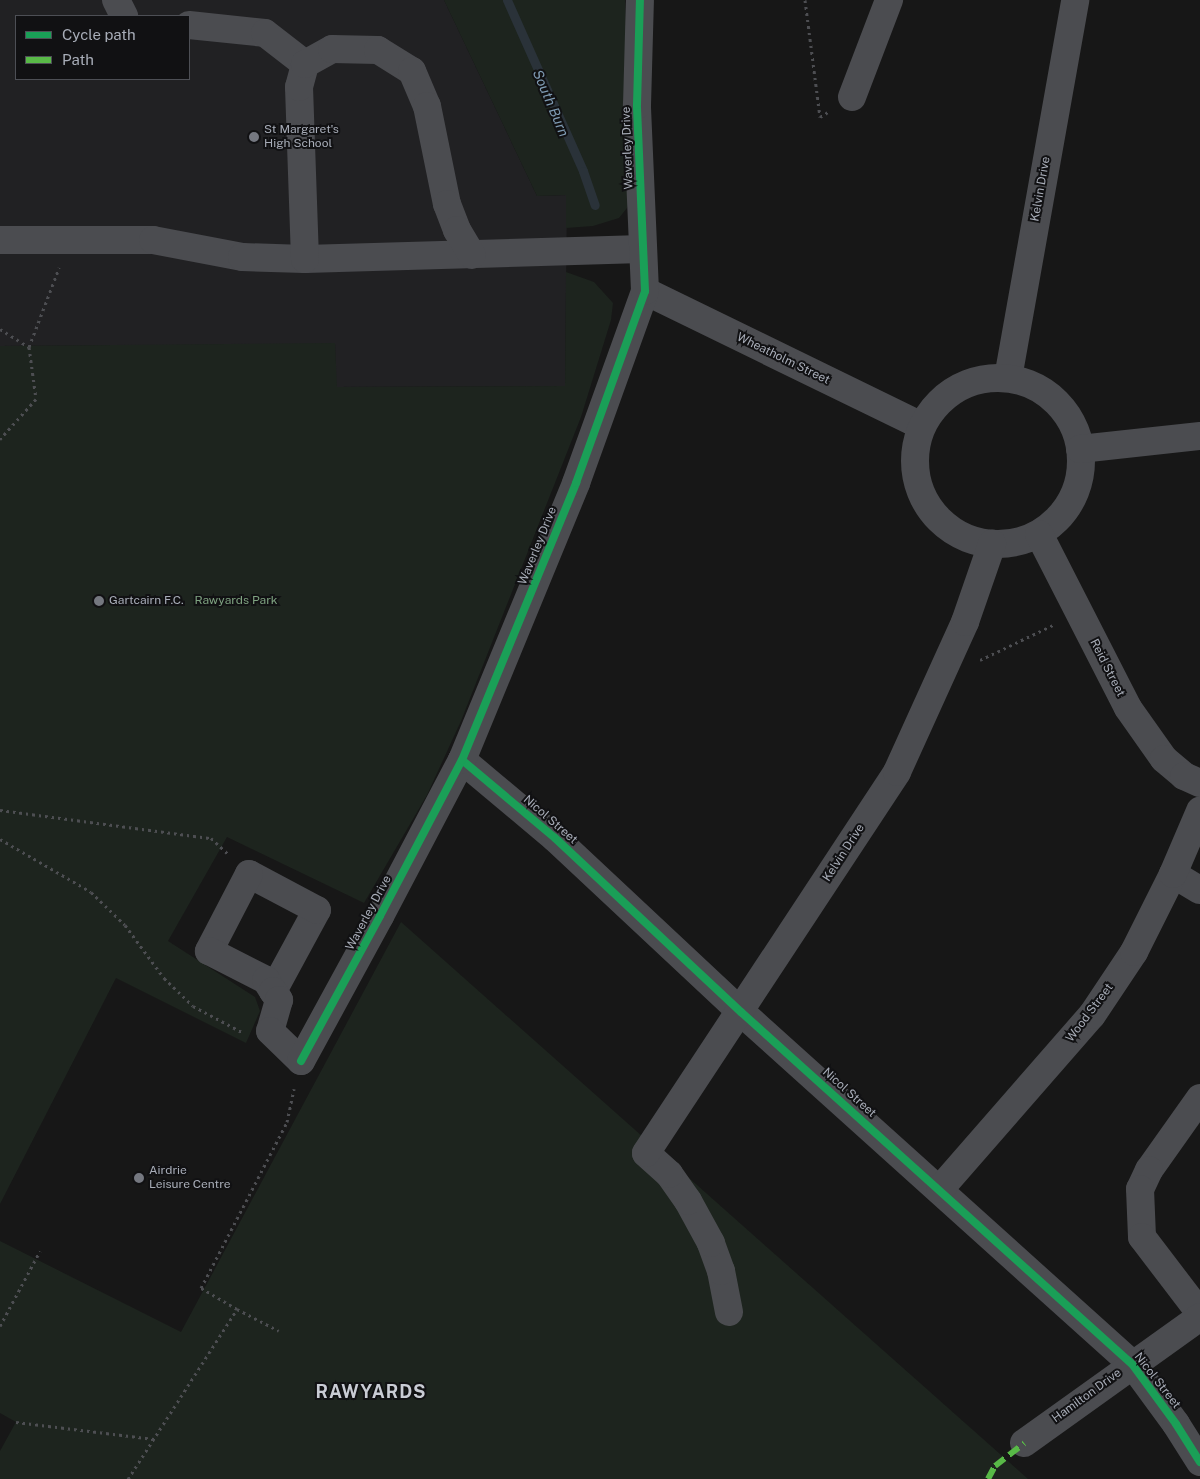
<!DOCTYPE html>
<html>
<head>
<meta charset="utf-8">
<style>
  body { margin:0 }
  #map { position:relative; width:1200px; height:1479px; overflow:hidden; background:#171717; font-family:"Public Sans",sans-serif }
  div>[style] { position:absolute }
  .built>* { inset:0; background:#212123 }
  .green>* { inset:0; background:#1d241e }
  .stream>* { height:9px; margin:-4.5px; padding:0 4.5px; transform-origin:4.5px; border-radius:4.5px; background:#2a3239 }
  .path>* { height:3px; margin-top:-1.5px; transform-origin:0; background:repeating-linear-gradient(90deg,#4d4e52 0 2.5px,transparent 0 6.5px) }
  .minor>* { height:28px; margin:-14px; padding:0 14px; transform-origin:14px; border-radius:14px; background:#4b4c50 }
  .minor>.ring { margin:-14px; padding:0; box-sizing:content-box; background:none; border:28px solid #4b4c50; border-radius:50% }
  .quiet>* { height:6px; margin-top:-3px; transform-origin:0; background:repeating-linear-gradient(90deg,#58b947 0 12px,transparent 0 18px) }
  .cycleway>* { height:8px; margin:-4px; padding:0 4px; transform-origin:4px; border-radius:4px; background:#1a9f57 }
  .dots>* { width:14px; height:14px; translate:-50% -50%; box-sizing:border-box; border:2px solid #111113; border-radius:50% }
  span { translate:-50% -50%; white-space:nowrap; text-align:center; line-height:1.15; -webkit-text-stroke:4px #111113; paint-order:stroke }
  .poi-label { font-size:12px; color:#a8adb8 }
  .left { translate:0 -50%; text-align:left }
  .street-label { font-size:12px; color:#a8adb8 }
  .park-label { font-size:12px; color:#7fa381 }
  .water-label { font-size:14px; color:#7f9bb3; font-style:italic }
  .district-label { font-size:18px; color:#c9ccd4; font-weight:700; letter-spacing:1px }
  .legend { position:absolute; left:15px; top:15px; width:175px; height:65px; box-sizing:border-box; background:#111113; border:1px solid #4d4f55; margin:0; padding:6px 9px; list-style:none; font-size:15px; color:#a8adb8 }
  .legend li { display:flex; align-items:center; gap:10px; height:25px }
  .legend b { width:25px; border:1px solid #4d4f55 }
</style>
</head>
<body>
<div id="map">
  <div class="built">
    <div style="clip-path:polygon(evenodd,0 0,444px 0,537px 196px,567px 195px,565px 386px,336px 387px,335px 344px,0 346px,0 0,16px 16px,189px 16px,189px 79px,16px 79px,16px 16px)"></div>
  </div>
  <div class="green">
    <div style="clip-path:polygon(444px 0,625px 0,632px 195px,627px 208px,619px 218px,593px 226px,566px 228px,566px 195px,537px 196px)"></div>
    <div style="clip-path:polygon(566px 272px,594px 282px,613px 303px,611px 320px,581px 417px,461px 721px,427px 795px,364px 903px,227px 837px,168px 941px,255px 997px,260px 1011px,246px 1043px,116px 978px,0 1204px,0 346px,335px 343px,337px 387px,565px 386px)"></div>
    <div style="clip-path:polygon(401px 922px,1028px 1479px,0 1479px,0 1451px,16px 1422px,0 1413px,0 1241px,181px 1332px)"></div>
  </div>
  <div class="stream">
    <div style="left:507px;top:0;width:187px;rotate:66deg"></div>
    <div style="left:583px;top:171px;width:36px;rotate:71deg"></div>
  </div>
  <div class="path">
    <div style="left:805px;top:0;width:118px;rotate:82.7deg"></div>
    <div style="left:820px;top:117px;width:9px;rotate:-32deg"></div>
    <div style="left:0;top:329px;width:34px;rotate:32deg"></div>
    <div style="left:29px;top:347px;width:52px;rotate:82.3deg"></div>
    <div style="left:36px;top:399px;width:54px;rotate:132deg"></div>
    <div style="left:29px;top:347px;width:85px;rotate:-69.2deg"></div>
    <div style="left:980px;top:660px;width:81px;rotate:-25.6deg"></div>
    <div style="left:0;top:810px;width:213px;rotate:7.6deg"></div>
    <div style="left:211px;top:838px;width:25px;rotate:43deg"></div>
    <div style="left:0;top:839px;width:105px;rotate:30.2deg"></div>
    <div style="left:91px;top:892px;width:47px;rotate:44.1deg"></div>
    <div style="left:125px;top:925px;width:66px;rotate:53.7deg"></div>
    <div style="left:164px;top:978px;width:40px;rotate:44deg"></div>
    <div style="left:193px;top:1006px;width:55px;rotate:28deg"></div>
    <div style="left:237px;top:1309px;width:47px;rotate:27.6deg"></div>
    <div style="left:0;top:1326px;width:85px;rotate:-61.9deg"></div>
    <div style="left:16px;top:1422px;width:139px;rotate:7deg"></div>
    <div style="left:128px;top:1479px;width:202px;rotate:-57.3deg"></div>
    <div style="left:237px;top:1309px;width:42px;rotate:-149.7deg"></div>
    <div style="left:201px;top:1288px;width:187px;rotate:-62.6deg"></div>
    <div style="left:287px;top:1122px;width:34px;rotate:-78deg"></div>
  </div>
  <div class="minor">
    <div style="left:116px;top:0;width:18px;rotate:63deg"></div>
    <div style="left:189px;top:25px;width:76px;rotate:6deg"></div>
    <div style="left:265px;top:33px;width:51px;rotate:37.8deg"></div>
    <div style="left:852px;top:97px;width:104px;rotate:-69.1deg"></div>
    <div style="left:0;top:240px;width:153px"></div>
    <div style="left:153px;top:240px;width:91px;rotate:10.8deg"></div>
    <div style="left:242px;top:257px;width:63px;rotate:1.8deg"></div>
    <div style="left:305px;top:259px;width:337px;rotate:-1.7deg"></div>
    <div style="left:305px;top:259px;width:172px;rotate:-92deg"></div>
    <div style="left:299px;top:87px;width:24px;rotate:-75deg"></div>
    <div style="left:305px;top:64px;width:31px;rotate:-29deg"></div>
    <div style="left:332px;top:49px;width:46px;rotate:1.2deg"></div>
    <div style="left:378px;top:50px;width:40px;rotate:32deg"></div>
    <div style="left:412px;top:71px;width:38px;rotate:67deg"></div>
    <div style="left:427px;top:106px;width:100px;rotate:78.5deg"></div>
    <div style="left:447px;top:204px;width:28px;rotate:69deg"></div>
    <div style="left:457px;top:230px;width:29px;rotate:59deg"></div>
    <div style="left:645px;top:291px;width:308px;rotate:26deg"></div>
    <div style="left:1008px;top:378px;width:384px;rotate:-79.9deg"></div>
    <div class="ring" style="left:915px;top:378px;width:138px;height:138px"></div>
    <div style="left:1080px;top:449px;width:121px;rotate:-6.2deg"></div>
    <div style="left:1039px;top:534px;width:195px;rotate:62.9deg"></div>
    <div style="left:1128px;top:708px;width:62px;rotate:54.8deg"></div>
    <div style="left:1164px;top:759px;width:26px;rotate:40deg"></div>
    <div style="left:1184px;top:776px;width:17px;rotate:24deg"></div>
    <div style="left:462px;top:760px;width:121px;rotate:40deg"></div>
    <div style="left:555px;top:838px;width:255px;rotate:43.1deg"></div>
    <div style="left:741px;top:1012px;width:526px;rotate:42deg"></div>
    <div style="left:1132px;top:1364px;width:74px;rotate:53.7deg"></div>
    <div style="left:1176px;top:1424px;width:45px;rotate:57.7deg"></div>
    <div style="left:1173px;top:874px;width:31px;rotate:31deg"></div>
    <div style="left:273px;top:991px;width:92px;rotate:-61.5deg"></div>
    <div style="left:317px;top:910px;width:77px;rotate:-152.1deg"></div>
    <div style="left:249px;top:874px;width:87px;rotate:117.5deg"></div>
    <div style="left:209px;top:951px;width:64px;rotate:27deg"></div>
    <div style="left:266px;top:980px;width:13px;rotate:58deg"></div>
    <div style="left:273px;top:991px;width:11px;rotate:56deg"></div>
    <div style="left:279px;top:1000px;width:32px;rotate:106deg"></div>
    <div style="left:270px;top:1031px;width:43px;rotate:44.1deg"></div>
    <div style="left:301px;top:1061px;width:165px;rotate:-61.4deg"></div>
    <div style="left:380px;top:916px;width:176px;rotate:-62.3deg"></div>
    <div style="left:462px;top:760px;width:300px;rotate:-67.6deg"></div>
    <div style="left:576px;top:483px;width:204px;rotate:-70.2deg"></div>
    <div style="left:645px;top:291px;width:186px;rotate:-92.5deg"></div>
    <div style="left:637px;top:105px;width:105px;rotate:-88.4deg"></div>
    <div style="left:1200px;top:1098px;width:88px;rotate:125.3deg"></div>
    <div style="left:1149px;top:1170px;width:21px;rotate:115deg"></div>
    <div style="left:1140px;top:1189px;width:48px;rotate:87.6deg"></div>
    <div style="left:1142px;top:1237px;width:96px;rotate:52.7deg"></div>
    <div style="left:940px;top:1189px;width:231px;rotate:-48.9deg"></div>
    <div style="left:1092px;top:1015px;width:76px;rotate:-56.3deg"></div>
    <div style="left:1134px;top:952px;width:87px;rotate:-63.4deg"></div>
    <div style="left:1173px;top:874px;width:69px;rotate:-66.8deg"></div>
    <div style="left:729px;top:1312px;width:42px;rotate:-101deg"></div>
    <div style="left:721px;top:1271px;width:30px;rotate:-110deg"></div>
    <div style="left:711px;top:1243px;width:48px;rotate:-118.7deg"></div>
    <div style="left:688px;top:1201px;width:33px;rotate:-125deg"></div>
    <div style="left:669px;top:1174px;width:31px;rotate:-138deg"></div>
    <div style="left:646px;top:1153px;width:456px;rotate:-56.6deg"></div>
    <div style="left:897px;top:772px;width:165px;rotate:-65.6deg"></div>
    <div style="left:965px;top:622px;width:83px;rotate:-70.9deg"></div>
    <div style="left:1024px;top:1443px;width:216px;rotate:-35.6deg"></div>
  </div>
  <div class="quiet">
    <div style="left:988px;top:1479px;width:15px;rotate:-62deg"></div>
    <div style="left:995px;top:1466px;width:37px;rotate:-38deg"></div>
  </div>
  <div class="cycleway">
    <div style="left:462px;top:760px;width:121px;rotate:40deg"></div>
    <div style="left:555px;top:838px;width:255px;rotate:43.1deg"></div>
    <div style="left:741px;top:1012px;width:526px;rotate:42deg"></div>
    <div style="left:1132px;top:1364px;width:74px;rotate:53.7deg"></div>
    <div style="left:1176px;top:1424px;width:45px;rotate:57.7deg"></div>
    <div style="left:301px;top:1061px;width:165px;rotate:-61.4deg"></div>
    <div style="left:380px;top:916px;width:176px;rotate:-62.3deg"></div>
    <div style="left:462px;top:760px;width:300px;rotate:-67.6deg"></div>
    <div style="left:576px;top:483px;width:204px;rotate:-70.2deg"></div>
    <div style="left:645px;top:291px;width:186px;rotate:-92.5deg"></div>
    <div style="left:637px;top:105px;width:105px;rotate:-88.4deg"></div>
  </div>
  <div class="dots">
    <div style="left:254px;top:137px;background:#757880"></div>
    <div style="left:99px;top:601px;background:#757880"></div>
    <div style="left:139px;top:1178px;background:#757880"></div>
  </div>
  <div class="poi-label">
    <span class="left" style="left:264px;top:137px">St Margaret's<br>High School</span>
    <span class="left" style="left:109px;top:601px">Gartcairn F.C.</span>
    <span class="left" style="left:149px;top:1178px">Airdrie<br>Leisure Centre</span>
  </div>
  <div class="street-label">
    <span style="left:628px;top:148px;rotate:-92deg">Waverley Drive</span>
    <span style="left:1041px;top:189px;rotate:-80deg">Kelvin Drive</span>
    <span style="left:783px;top:359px;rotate:26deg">Wheatholm Street</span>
    <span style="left:538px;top:546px;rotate:-68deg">Waverley Drive</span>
    <span style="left:1107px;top:668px;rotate:63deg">Reid Street</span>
    <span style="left:550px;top:820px;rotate:41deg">Nicol Street</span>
    <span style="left:844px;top:853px;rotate:-57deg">Kelvin Drive</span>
    <span style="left:369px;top:913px;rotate:-62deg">Waverley Drive</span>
    <span style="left:1090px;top:1013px;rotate:-53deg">Wood Street</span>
    <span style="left:849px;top:1093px;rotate:42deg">Nicol Street</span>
    <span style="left:1157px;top:1381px;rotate:52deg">Nicol Street</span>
    <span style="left:1087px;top:1396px;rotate:-36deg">Hamilton Drive</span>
  </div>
  <div class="park-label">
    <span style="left:236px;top:601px">Rawyards Park</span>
  </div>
  <div class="water-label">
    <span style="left:551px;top:103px;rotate:67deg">South Burn</span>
  </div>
  <div class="district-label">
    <span style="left:371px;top:1392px">RAWYARDS</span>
  </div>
  <ul class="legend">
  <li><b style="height:6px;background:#1a9f57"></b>Cycle path</li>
  <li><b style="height:6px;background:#58b947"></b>Path</li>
  </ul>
</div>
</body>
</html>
